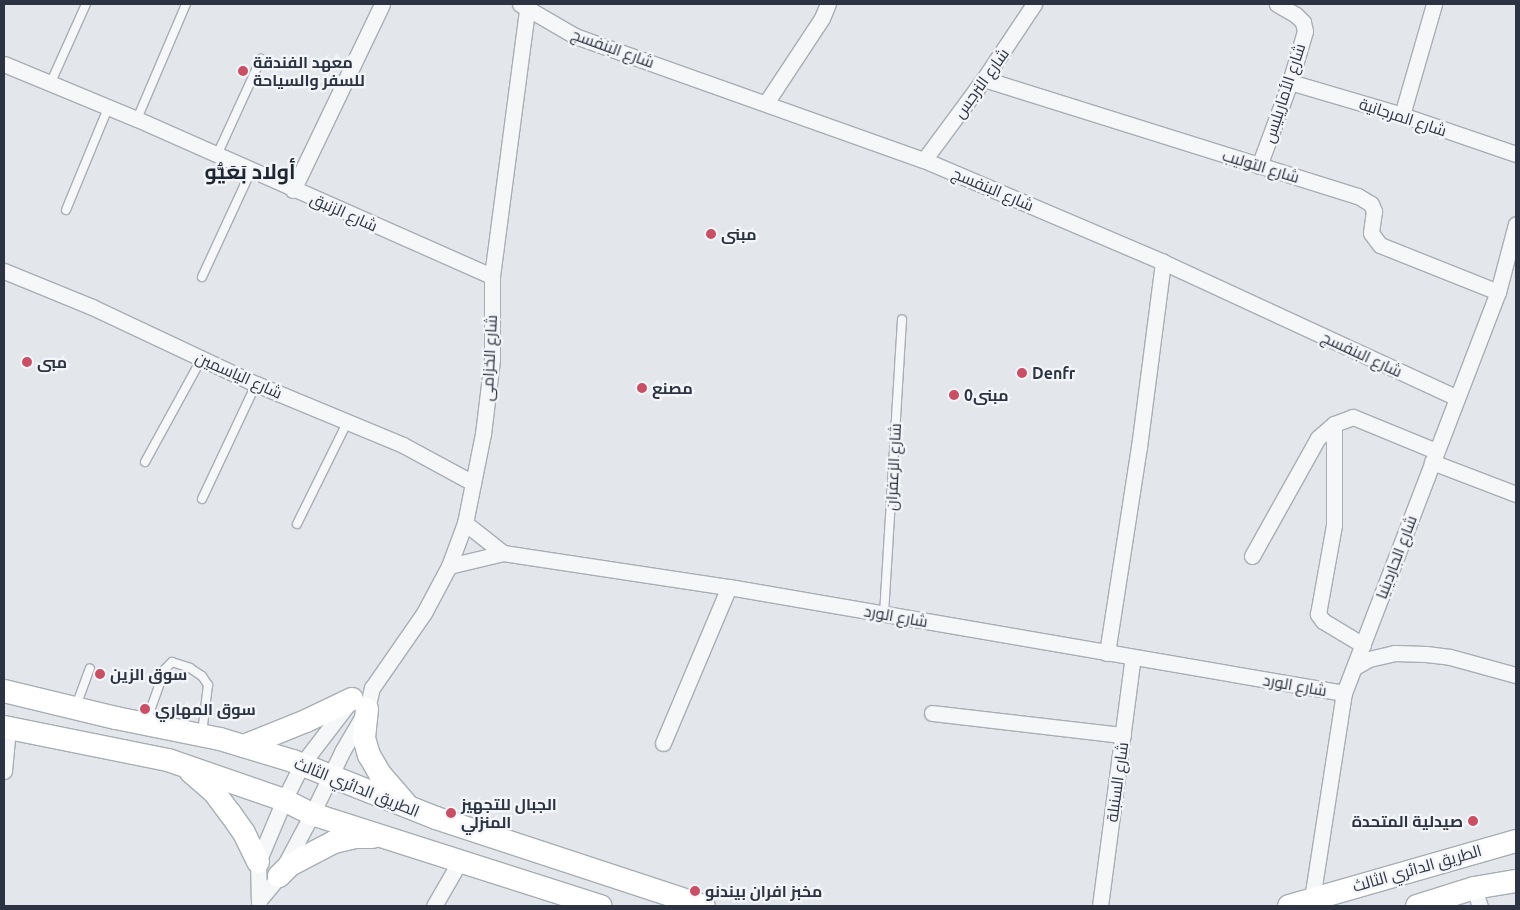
<!DOCTYPE html>
<html>
<head>
<meta charset="utf-8">
<style>
  body { margin:0 }
  #map { position:relative; width:1520px; height:910px; overflow:hidden; background:#e3e7eb; font-family:Ubuntu,Cairo,sans-serif }
  div>[style] { position:absolute }
  .roads { filter:drop-shadow(1px 0 #a8aeb5) drop-shadow(-1px 0 #a8aeb5) drop-shadow(0 1px #a8aeb5) drop-shadow(0 -1px #a8aeb5) }
  .lane>* { height:8px; margin:-4px; padding:0 4px; transform-origin:4px; border-radius:4px; background:#f6f7f9 }
  .street>* { height:15px; margin:-7.5px; padding:0 7.5px; transform-origin:7.5px; border-radius:7.5px; background:#f6f7f9 }
  .primary>* { height:22px; margin:-11px; padding:0 11px; transform-origin:11px; border-radius:11px; background:#fff }
  .dots>* { width:14px; height:14px; translate:-50% -50%; box-sizing:border-box; border:2px solid #f3f5f8; border-radius:50% }
  span { translate:-50% -50%; white-space:nowrap; text-align:center; line-height:1.15; -webkit-text-stroke:4.5px #f3f5f8; paint-order:stroke }
  .street-label { font-size:16px; color:#2c3443 }
  .poi-label { font-size:16px; color:#2c3443; font-weight:700 }
  .left { translate:0 -50%; text-align:left }
  .right { translate:-100% -50%; text-align:right }
  .district-label { font-size:21px; color:#1e2634; font-weight:700 }
  .frame { position:absolute; inset:0; border:5px solid #2c3443; pointer-events:none }
</style>
</head>
<body>
<div id="map">
  <div class="roads">
    <div class="lane">
      <div style="left:51px;top:82px;width:85px;rotate:-65.8deg"></div>
      <div style="left:137px;top:119px;width:125px;rotate:-66.9deg"></div>
      <div style="left:217px;top:155px;width:106px;rotate:-65.4deg"></div>
      <div style="left:66px;top:210px;width:110px;rotate:-67.6deg"></div>
      <div style="left:202px;top:277px;width:117px;rotate:-65.2deg"></div>
      <div style="left:145px;top:462px;width:119px;rotate:-61.3deg"></div>
      <div style="left:202px;top:499px;width:127px;rotate:-64.8deg"></div>
      <div style="left:297px;top:524px;width:115px;rotate:-63.7deg"></div>
      <div style="left:884px;top:614px;width:295px;rotate:-86.5deg"></div>
      <div style="left:76px;top:706px;width:40px;rotate:-69.8deg"></div>
      <div style="left:146px;top:722px;width:56px;rotate:-70.3deg"></div>
      <div style="left:165px;top:669px;width:10px;rotate:-45deg"></div>
      <div style="left:172px;top:662px;width:19px;rotate:18deg"></div>
      <div style="left:190px;top:668px;width:14px;rotate:34deg"></div>
      <div style="left:202px;top:676px;width:11px;rotate:56deg"></div>
      <div style="left:208px;top:685px;width:48px;rotate:97.1deg"></div>
    </div>
    <div class="street">
      <div style="left:520px;top:4px;width:64px;rotate:30.2deg"></div>
      <div style="left:575px;top:36px;width:370px;rotate:19.6deg"></div>
      <div style="left:924px;top:160px;width:260px;rotate:23.1deg"></div>
      <div style="left:1163px;top:262px;width:324px;rotate:24.8deg"></div>
      <div style="left:4px;top:64px;width:144px;rotate:22.5deg"></div>
      <div style="left:137px;top:119px;width:388px;rotate:23.9deg"></div>
      <div style="left:984px;top:79px;width:392px;rotate:17.4deg"></div>
      <div style="left:1358px;top:196px;width:15px;rotate:32deg"></div>
      <div style="left:1371px;top:204px;width:8px;rotate:67deg"></div>
      <div style="left:1374px;top:211px;width:22px;rotate:98deg"></div>
      <div style="left:1371px;top:233px;width:15px;rotate:53deg"></div>
      <div style="left:1380px;top:245px;width:127px;rotate:21.7deg"></div>
      <div style="left:1290px;top:82px;width:117px;rotate:16.4deg"></div>
      <div style="left:1402px;top:115px;width:120px;rotate:18.9deg"></div>
      <div style="left:766px;top:103px;width:102px;rotate:-56.6deg"></div>
      <div style="left:822px;top:18px;width:15px;rotate:-67deg"></div>
      <div style="left:1402px;top:115px;width:116px;rotate:-73.9deg"></div>
      <div style="left:924px;top:160px;width:101px;rotate:-53.5deg"></div>
      <div style="left:984px;top:79px;width:90px;rotate:-56.3deg"></div>
      <div style="left:1259px;top:166px;width:90px;rotate:-69.7deg"></div>
      <div style="left:1290px;top:82px;width:53px;rotate:-73.6deg"></div>
      <div style="left:1305px;top:31px;width:9px;rotate:-103deg"></div>
      <div style="left:1303px;top:22px;width:10px;rotate:-135deg"></div>
      <div style="left:1296px;top:15px;width:22px;rotate:-150deg"></div>
      <div style="left:293px;top:190px;width:206px;rotate:-64.4deg"></div>
      <div style="left:4px;top:271px;width:95px;rotate:22.2deg"></div>
      <div style="left:92px;top:307px;width:181px;rotate:25.2deg"></div>
      <div style="left:256px;top:384px;width:159px;rotate:22.5deg"></div>
      <div style="left:403px;top:445px;width:80px;rotate:28.5deg"></div>
      <div style="left:1432px;top:462px;width:90px;rotate:20.9deg"></div>
      <div style="left:465px;top:523px;width:48px;rotate:38.3deg"></div>
      <div style="left:1252px;top:556px;width:135px;rotate:-60.8deg"></div>
      <div style="left:1318px;top:438px;width:21px;rotate:-41deg"></div>
      <div style="left:449px;top:566px;width:56px;rotate:-13.5deg"></div>
      <div style="left:503px;top:553px;width:229px;rotate:8.6deg"></div>
      <div style="left:729px;top:587px;width:624px;rotate:9.78deg"></div>
      <div style="left:1363px;top:645px;width:47px;rotate:-149deg"></div>
      <div style="left:1323px;top:621px;width:9px;rotate:-126deg"></div>
      <div style="left:1318px;top:614px;width:90px;rotate:-79.8deg"></div>
      <div style="left:1334px;top:525px;width:101px;rotate:-90deg"></div>
      <div style="left:1334px;top:424px;width:20px;rotate:-20deg"></div>
      <div style="left:1353px;top:417px;width:90px;rotate:22.3deg"></div>
      <div style="left:1107px;top:653px;width:208px;rotate:-81.2deg"></div>
      <div style="left:1139px;top:447px;width:187px;rotate:-82.6deg"></div>
      <div style="left:1355px;top:667px;width:16px;rotate:-30deg"></div>
      <div style="left:1369px;top:659px;width:27px;rotate:-13deg"></div>
      <div style="left:1395px;top:653px;width:31px;rotate:2deg"></div>
      <div style="left:1426px;top:654px;width:24px;rotate:7deg"></div>
      <div style="left:1450px;top:657px;width:68px;rotate:15.3deg"></div>
      <div style="left:932px;top:713px;width:192px;rotate:6.6deg"></div>
      <div style="left:663px;top:743px;width:169px;rotate:-67.1deg"></div>
      <div style="left:4px;top:771px;width:43px;rotate:-84.7deg"></div>
      <div style="left:1474px;top:888px;width:19px;rotate:72deg"></div>
      <div style="left:260px;top:899px;width:30px;rotate:-50deg"></div>
      <div style="left:279px;top:876px;width:70px;rotate:-62deg"></div>
      <div style="left:312px;top:814px;width:71px;rotate:-64.2deg"></div>
      <div style="left:343px;top:750px;width:48px;rotate:-59.7deg"></div>
      <div style="left:367px;top:709px;width:22px;rotate:-77deg"></div>
      <div style="left:372px;top:688px;width:91px;rotate:-55.3deg"></div>
      <div style="left:424px;top:613px;width:53px;rotate:-62deg"></div>
      <div style="left:449px;top:566px;width:46px;rotate:-69.6deg"></div>
      <div style="left:465px;top:523px;width:91px;rotate:-78.6deg"></div>
      <div style="left:483px;top:434px;width:75px;rotate:-83.1deg"></div>
      <div style="left:492px;top:360px;width:84px;rotate:-90deg"></div>
      <div style="left:492px;top:276px;width:274px;rotate:-82.5deg"></div>
      <div style="left:1312px;top:899px;width:208px;rotate:-81.2deg"></div>
      <div style="left:1344px;top:693px;width:430px;rotate:-69deg"></div>
      <div style="left:1498px;top:292px;width:70px;rotate:-75.2deg"></div>
      <div style="left:259px;top:903px;width:41px;rotate:-91.4deg"></div>
      <div style="left:258px;top:862px;width:67px;rotate:-67.2deg"></div>
      <div style="left:284px;top:800px;width:40px;rotate:-63.4deg"></div>
      <div style="left:302px;top:764px;width:76px;rotate:-52.5deg"></div>
      <div style="left:434px;top:906px;width:52px;rotate:-60deg"></div>
      <div style="left:1100px;top:906px;width:251px;rotate:-82.5deg"></div>
    </div>
    <div class="primary">
      <div style="left:4px;top:691px;width:115px;rotate:13.6deg"></div>
      <div style="left:116px;top:718px;width:106px;rotate:11.4deg"></div>
      <div style="left:220px;top:739px;width:76px;rotate:16.8deg"></div>
      <div style="left:293px;top:761px;width:154px;rotate:21.7deg"></div>
      <div style="left:436px;top:818px;width:282px;rotate:18.2deg"></div>
      <div style="left:367px;top:709px;width:29px;rotate:96deg"></div>
      <div style="left:364px;top:738px;width:18px;rotate:74deg"></div>
      <div style="left:369px;top:755px;width:22px;rotate:60deg"></div>
      <div style="left:380px;top:774px;width:38px;rotate:49deg"></div>
      <div style="left:4px;top:727px;width:167px;rotate:11.4deg"></div>
      <div style="left:168px;top:760px;width:123px;rotate:19deg"></div>
      <div style="left:284px;top:800px;width:31px;rotate:27deg"></div>
      <div style="left:312px;top:814px;width:303px;rotate:17.7deg"></div>
      <div style="left:244px;top:746px;width:67px;rotate:-22deg"></div>
      <div style="left:306px;top:721px;width:51px;rotate:-25.6deg"></div>
      <div style="left:191px;top:772px;width:30px;rotate:41deg"></div>
      <div style="left:214px;top:792px;width:26px;rotate:53deg"></div>
      <div style="left:230px;top:813px;width:24px;rotate:55deg"></div>
      <div style="left:244px;top:833px;width:32px;rotate:64deg"></div>
      <div style="left:279px;top:876px;width:16px;rotate:-45deg"></div>
      <div style="left:290px;top:865px;width:50px;rotate:-27.6deg"></div>
      <div style="left:334px;top:842px;width:23px;rotate:-13deg"></div>
      <div style="left:356px;top:837px;width:16px"></div>
      <div style="left:1289px;top:906px;width:236px;rotate:-16deg"></div>
      <div style="left:1417px;top:906px;width:60px;rotate:-17.5deg"></div>
      <div style="left:1474px;top:888px;width:43px;rotate:-9.5deg"></div>
    </div>
  </div>
  <div class="dots">
    <div style="left:243px;top:71px;background:#c94f64"></div>
    <div style="left:711px;top:234px;background:#c94f64"></div>
    <div style="left:27px;top:362px;background:#c94f64"></div>
    <div style="left:1022px;top:373px;background:#c94f64"></div>
    <div style="left:642px;top:388px;background:#c94f64"></div>
    <div style="left:954px;top:395px;background:#c94f64"></div>
    <div style="left:100px;top:674px;background:#c94f64"></div>
    <div style="left:145px;top:709px;background:#c94f64"></div>
    <div style="left:451px;top:813px;background:#c94f64"></div>
    <div style="left:1473px;top:821px;background:#c94f64"></div>
    <div style="left:695px;top:891px;background:#c94f64"></div>
  </div>
  <div class="street-label">
    <span style="left:613px;top:48px;rotate:20deg">شارع البنفسج</span>
    <span style="left:981px;top:83px;rotate:-54deg">شارع النرجس</span>
    <span style="left:1284px;top:93px;rotate:-72deg">شارع الأماريليس</span>
    <span style="left:1403px;top:117px;rotate:18deg">شارع المرجانية</span>
    <span style="left:1261px;top:166px;rotate:17deg">شارع التوليب</span>
    <span style="left:993px;top:189px;rotate:23deg">شارع البنفسج</span>
    <span style="left:344px;top:212px;rotate:24deg">شارع الزنبق</span>
    <span style="left:1362px;top:354px;rotate:25deg">شارع البنفسج</span>
    <span style="left:489px;top:358px;rotate:-87deg">شارع الخزامى</span>
    <span style="left:239px;top:375px;rotate:24deg">شارع الياسمين</span>
    <span style="left:893px;top:467px;rotate:-87deg">شارع الزعفران</span>
    <span style="left:1396px;top:557px;rotate:-69deg">شارع الجاردينيا</span>
    <span style="left:896px;top:616px;rotate:10deg">شارع الورد</span>
    <span style="left:1295px;top:685px;rotate:10deg">شارع الورد</span>
    <span style="left:1117px;top:782px;rotate:-82deg">شارع السنبلة</span>
    <span style="left:357px;top:787px;rotate:22deg">الطريق الدائري الثالث</span>
    <span style="left:1417px;top:868px;rotate:-16deg">الطريق الدائري الثالث</span>
  </div>
  <div class="poi-label">
    <span class="left" style="left:253px;top:71px">معهد الفندقة<br>للسفر والسياحة</span>
    <span class="left" style="left:721px;top:234px">مبنى</span>
    <span class="left" style="left:37px;top:362px">مبى</span>
    <span class="left" style="left:1032px;top:373px">Denfr</span>
    <span class="left" style="left:652px;top:388px">مصنع</span>
    <span class="left" style="left:964px;top:395px">مبنى0</span>
    <span class="left" style="left:110px;top:674px">سوق الزين</span>
    <span class="left" style="left:155px;top:709px">سوق المهاري</span>
    <span class="left" style="left:461px;top:813px">الجبال للتجهيز<br>المنزلي</span>
    <span class="right" style="left:1463px;top:821px">صيدلية المتحدة</span>
    <span class="left" style="left:705px;top:891px">مخبز افران بيندنو</span>
  </div>
  <div class="district-label">
    <span style="left:250px;top:171px">أولاد بَعَيُّو</span>
  </div>
  <div class="frame"></div>
</div>
</body>
</html>
